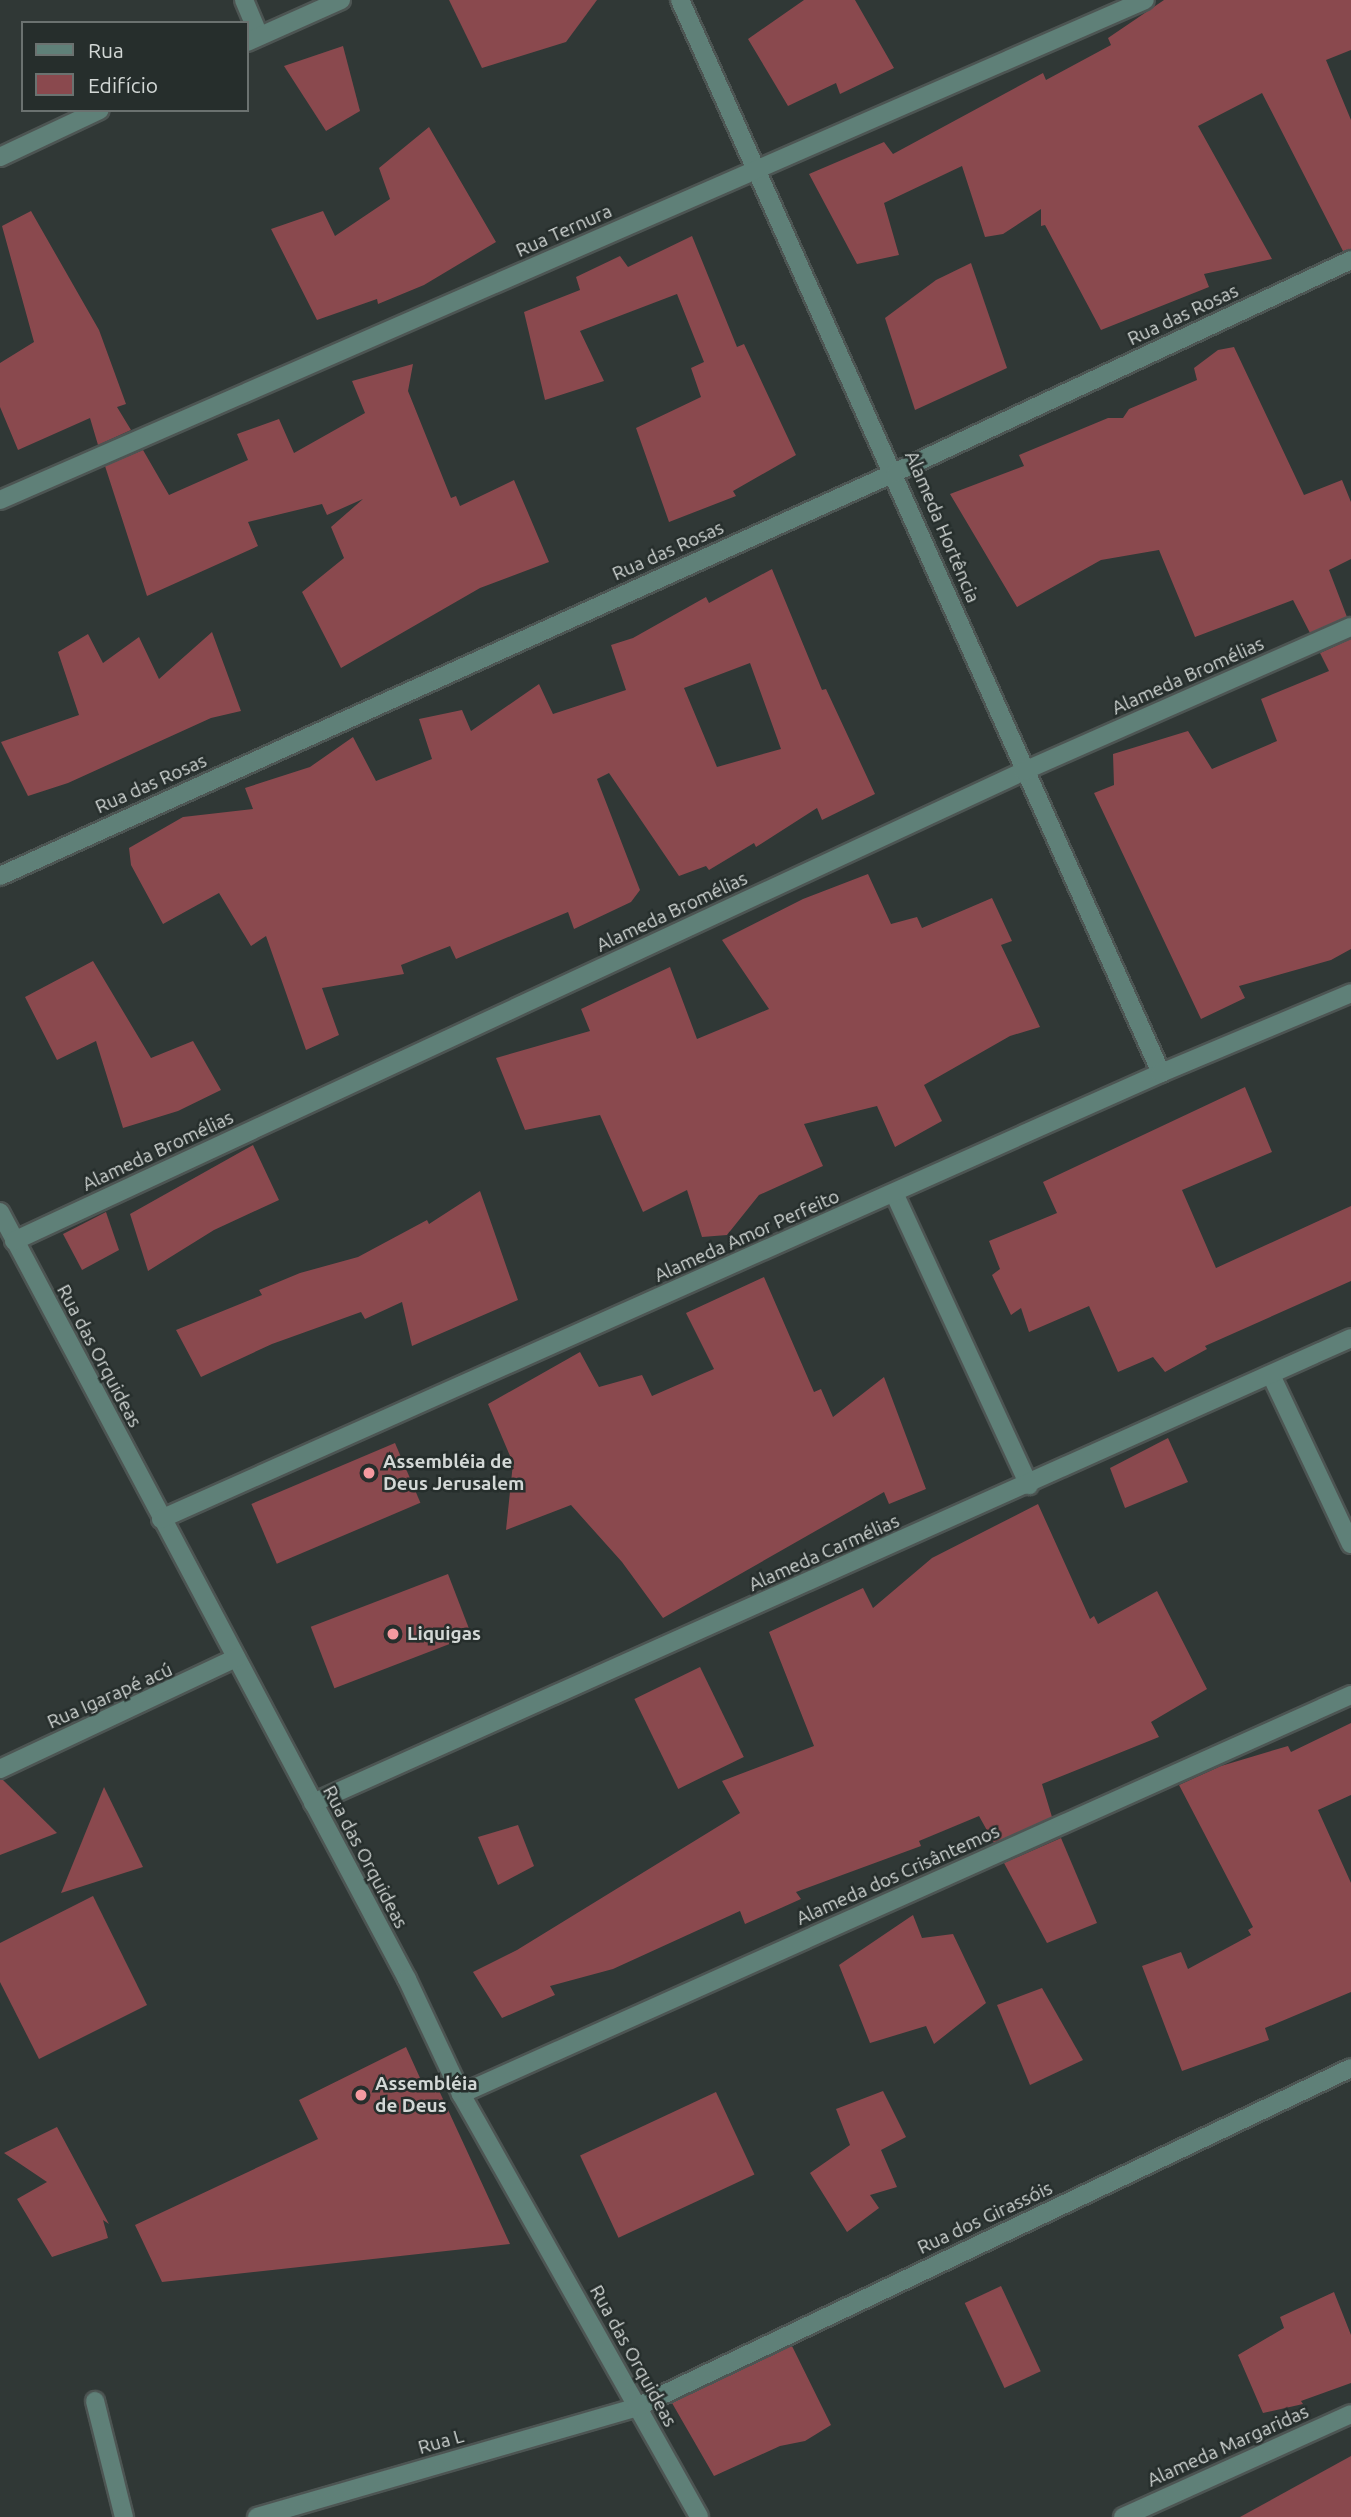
<!DOCTYPE html>
<html>
<head>
<meta charset="utf-8">
<style>
  body { margin:0 }
  #map { position:relative; width:1351px; height:2517px; overflow:hidden; background:#303836; font-family:Ubuntu,sans-serif }
  div>[style] { position:absolute }
  .building>* { inset:0; background:#8a494e; transform-origin:0 0 }
  .roads { filter:drop-shadow(2px 0 #4d5553) drop-shadow(-2px 0 #4d5553) drop-shadow(0 2px #4d5553) drop-shadow(0 -2px #4d5553) }
  .minor>* { height:18px; margin:-9px; padding:0 9px; transform-origin:9px; border-radius:9px; background:#5f8078 }
  .dots>* { width:19px; height:19px; translate:-50% -50%; box-sizing:border-box; border:4px solid #262e2c; border-radius:50% }
  span { translate:-50% -50%; white-space:nowrap; text-align:center; line-height:1.15; -webkit-text-stroke:5px #262e2c; paint-order:stroke }
  .street-label { font-size:19px; color:#d3d8d6 }
  .poi-label { font-size:19px; color:#d3d8d6; font-weight:700 }
  .left { translate:0 -50%; text-align:left }
  .legend { position:absolute; left:21px; top:21px; width:228px; height:91px; box-sizing:border-box; background:#262e2c; border:2px solid #6b7270; margin:0; padding:9px 12px; list-style:none; font-size:21px; color:#d3d8d6 }
  .legend li { display:flex; align-items:center; gap:14px; height:35px }
  .legend b { width:35px; border:2px solid #6b7270 }
</style>
</head>
<body>
<div id="map">
  <div class="building">
    <div style="clip-path:polygon(449px 0,597px 0,566px 42px,482px 68px)"></div>
    <div style="clip-path:polygon(804px 0,855px 0,894px 68px,840px 94px,836px 83px,788px 106px,748px 39px)"></div>
    <div style="clip-path:polygon(1164px 0,1351px 0,1351px 50px,1326px 60px,1351px 120px,1351px 249px,1343px 251px,1262px 93px,1198px 126px,1272px 259px,1204px 274px,1209px 287px,1101px 330px,1045px 225px,1041px 226px,1041px 209px,1003px 234px,985px 237px,962px 166px,884px 203px,899px 255px,857px 264px,809px 174px,884px 142px,893px 154px,1043px 73px,1046px 80px,1111px 45px,1108px 38px)"></div>
    <div style="clip-path:polygon(343px 46px,360px 111px,326px 131px,284px 66px)"></div>
    <div style="clip-path:polygon(429px 127px,496px 242px,424px 285px,378px 304px,377px 299px,317px 320px,271px 229px,323px 211px,335px 236px,390px 199px,379px 168px)"></div>
    <div style="clip-path:polygon(31px 211px,99px 330px,126px 404px,117px 407px,131px 430px,98px 445px,90px 418px,18px 450px,0 407px,0 363px,34px 342px,2px 226px)"></div>
    <div style="clip-path:polygon(692px 236px,737px 347px,744px 344px,796px 455px,733px 491px,736px 496px,669px 522px,636px 428px,701px 397px,691px 368px,704px 362px,677px 294px,580px 331px,604px 381px,545px 400px,524px 312px,580px 290px,576px 277px,620px 256px,628px 267px)"></div>
    <div style="clip-path:polygon(971px 263px,1007px 368px,915px 410px,885px 318px,936px 280px)"></div>
    <div style="clip-path:polygon(1234px 347px,1304px 495px,1342px 480px,1351px 502px,1351px 559px,1329px 570px,1347px 617px,1310px 633px,1293px 600px,1195px 637px,1159px 550px,1101px 560px,1017px 607px,950px 494px,1024px 466px,1019px 455px,1108px 418px,1123px 418px,1129px 409px,1197px 380px,1194px 368px,1218px 350px)"></div>
    <div style="clip-path:polygon(413px 364px,408px 391px,451px 498px,456px 496px,460px 506px,514px 480px,549px 562px,480px 588px,341px 668px,302px 592px,344px 558px,331px 527px,363px 499px,327px 515px,322px 504px,248px 522px,258px 546px,147px 596px,105px 466px,143px 450px,169px 495px,248px 460px,237px 434px,279px 419px,294px 453px,365px 413px,352px 381px)"></div>
    <div style="clip-path:polygon(evenodd,772px 569px,822px 690px,826px 689px,875px 794px,822px 820px,817px 808px,756px 847px,754px 843px,709px 870px,706px 866px,679px 876px,609px 773px,597px 779px,640px 890px,631px 902px,574px 929px,568px 912px,456px 959px,450px 946px,401px 965px,404px 974px,322px 988px,339px 1035px,306px 1050px,266px 936px,251px 946px,219px 893px,163px 924px,131px 865px,129px 848px,183px 817px,253px 809px,245px 788px,310px 767px,353px 737px,376px 781px,432px 759px,419px 719px,462px 710px,471px 731px,539px 684px,553px 714px,626px 690px,611px 645px,633px 638px,706px 597px,709px 603px,772px 569px,750px 663px,781px 749px,717px 767px,684px 688px,750px 663px)"></div>
    <div style="clip-path:polygon(212px 632px,241px 711px,211px 718px,68px 783px,28px 796px,1px 742px,79px 715px,58px 652px,88px 634px,103px 663px,139px 637px,159px 679px)"></div>
    <div style="clip-path:polygon(1351px 639px,1351px 949px,1331px 960px,1239px 986px,1245px 998px,1201px 1019px,1094px 793px,1114px 785px,1113px 754px,1188px 731px,1212px 769px,1277px 741px,1261px 699px,1329px 671px,1320px 653px)"></div>
    <div style="clip-path:polygon(868px 874px,891px 924px,917px 917px,922px 928px,992px 898px,1012px 941px,1001px 945px,1040px 1027px,1010px 1036px,924px 1085px,942px 1121px,895px 1147px,877px 1106px,804px 1124px,823px 1166px,759px 1195px,727px 1235px,702px 1237px,687px 1190px,643px 1212px,600px 1115px,525px 1130px,496px 1058px,590px 1031px,581px 1009px,670px 967px,697px 1039px,769px 1009px,722px 940px,803px 899px)"></div>
    <div style="clip-path:polygon(93px 961px,151px 1058px,193px 1041px,221px 1090px,178px 1111px,123px 1128px,96px 1041px,57px 1060px,25px 997px)"></div>
    <div style="clip-path:polygon(1245px 1087px,1272px 1152px,1182px 1190px,1216px 1268px,1351px 1206px,1351px 1281px,1205px 1346px,1207px 1349px,1165px 1372px,1153px 1357px,1118px 1372px,1089px 1306px,1029px 1332px,1021px 1308px,1011px 1315px,992px 1275px,1000px 1269px,989px 1241px,1057px 1213px,1043px 1182px)"></div>
    <div style="clip-path:polygon(253px 1145px,279px 1200px,214px 1230px,148px 1271px,130px 1214px)"></div>
    <div style="clip-path:polygon(480px 1191px,518px 1300px,412px 1346px,402px 1302px,365px 1319px,361px 1312px,272px 1344px,201px 1377px,176px 1330px,262px 1295px,259px 1290px,300px 1273px,358px 1257px,427px 1220px,429px 1224px)"></div>
    <div style="clip-path:polygon(106px 1212px,119px 1250px,82px 1270px,63px 1234px)"></div>
    <div style="clip-path:polygon(764px 1277px,814px 1392px,821px 1389px,833px 1417px,884px 1377px,926px 1489px,889px 1504px,884px 1492px,663px 1618px,622px 1562px,571px 1505px,506px 1530px,513px 1463px,488px 1404px,580px 1352px,599px 1387px,642px 1375px,652px 1396px,714px 1369px,686px 1313px)"></div>
    <div style="clip-path:polygon(1168px 1438px,1188px 1482px,1125px 1508px,1110px 1468px)"></div>
    <div style="left:395px;top:1443px;width:65px;height:156px;rotate:67deg"></div>
    <div style="clip-path:polygon(1038px 1504px,1090px 1619px,1094px 1616px,1098px 1624px,1157px 1591px,1207px 1689px,1151px 1722px,1159px 1737px,1042px 1784px,1052px 1817px,994px 1843px,979px 1816px,919px 1841px,921px 1846px,796px 1892px,801px 1899px,745px 1924px,740px 1911px,613px 1969px,550px 1986px,555px 1995px,502px 2018px,473px 1972px,517px 1950px,740px 1813px,722px 1781px,814px 1746px,769px 1632px,863px 1588px,873px 1608px,932px 1558px)"></div>
    <div style="left:448px;top:1574px;width:66px;height:147px;rotate:69deg"></div>
    <div style="left:700px;top:1667px;width:100px;height:73px;rotate:64deg"></div>
    <div style="clip-path:polygon(1351px 1723px,1351px 1795px,1318px 1810px,1351px 1883px,1351px 1992px,1265px 2028px,1269px 2040px,1182px 2071px,1142px 1966px,1181px 1952px,1188px 1969px,1251px 1935px,1248px 1930px,1253px 1927px,1179px 1785px,1221px 1766px,1288px 1746px,1291px 1752px)"></div>
    <div style="clip-path:polygon(0 1780px,3px 1780px,57px 1833px,0 1855px)"></div>
    <div style="clip-path:polygon(104px 1787px,143px 1867px,61px 1893px)"></div>
    <div style="clip-path:polygon(518px 1825px,534px 1866px,498px 1885px,478px 1837px)"></div>
    <div style="clip-path:polygon(1061px 1838px,1097px 1923px,1047px 1943px,1004px 1863px)"></div>
    <div style="clip-path:polygon(93px 1896px,147px 2005px,39px 2059px,0 1982px,0 1943px)"></div>
    <div style="clip-path:polygon(913px 1915px,922px 1938px,953px 1934px,986px 2003px,934px 2044px,926px 2026px,870px 2043px,839px 1965px)"></div>
    <div style="clip-path:polygon(1042px 1988px,1083px 2060px,1030px 2085px,997px 2005px)"></div>
    <div style="clip-path:polygon(406px 2047px,425px 2089px,436px 2084px,510px 2244px,162px 2282px,135px 2225px,318px 2139px,299px 2100px)"></div>
    <div style="clip-path:polygon(883px 2091px,906px 2137px,881px 2150px,897px 2187px,870px 2195px,879px 2208px,847px 2232px,810px 2173px,850px 2145px,836px 2109px)"></div>
    <div style="left:716px;top:2092px;width:91px;height:150px;rotate:65deg"></div>
    <div style="clip-path:polygon(57px 2127px,109px 2224px,103px 2220px,108px 2238px,52px 2257px,17px 2199px,47px 2182px,4px 2153px)"></div>
    <div style="left:1001px;top:2286px;width:94px;height:40px;rotate:65deg"></div>
    <div style="clip-path:polygon(1334px 2292px,1351px 2335px,1351px 2383px,1301px 2401px,1303px 2404px,1263px 2413px,1238px 2355px,1284px 2328px,1280px 2317px)"></div>
    <div style="clip-path:polygon(792px 2346px,831px 2425px,805px 2441px,780px 2446px,714px 2476px,672px 2403px)"></div>
    <div style="clip-path:polygon(1351px 2456px,1351px 2517px,1240px 2517px)"></div>
  </div>
  <div class="roads">
    <div class="minor">
      <div style="left:244px;top:0;width:39px;rotate:67deg"></div>
      <div style="left:680px;top:0;width:1176px;rotate:65.85deg"></div>
      <div style="left:247px;top:42px;width:103px;rotate:-24.1deg"></div>
      <div style="left:0;top:157px;width:110px;rotate:-25.2deg"></div>
      <div style="left:0;top:500px;width:1249px;rotate:-23.59deg"></div>
      <div style="left:0;top:876px;width:983px;rotate:-24.27deg"></div>
      <div style="left:896px;top:472px;width:502px;rotate:-24.98deg"></div>
      <div style="left:894px;top:1193px;width:322px;rotate:65.2deg"></div>
      <div style="left:0;top:1212px;width:868px;rotate:62.05deg"></div>
      <div style="left:407px;top:1979px;width:127px;rotate:64.8deg"></div>
      <div style="left:461px;top:2094px;width:485px;rotate:60.6deg"></div>
      <div style="left:14px;top:1241px;width:1114px;rotate:-24.95deg"></div>
      <div style="left:1024px;top:771px;width:357px;rotate:-23.8deg"></div>
      <div style="left:1271px;top:1375px;width:187px;rotate:64.7deg"></div>
      <div style="left:161px;top:1519px;width:1095px;rotate:-24.04deg"></div>
      <div style="left:1161px;top:1073px;width:206px;rotate:-22.8deg"></div>
      <div style="left:0;top:1769px;width:261px;rotate:-25.2deg"></div>
      <div style="left:313px;top:1803px;width:1137px;rotate:-24.13deg"></div>
      <div style="left:461px;top:2094px;width:975px;rotate:-24.15deg"></div>
      <div style="left:95px;top:2401px;width:120px;rotate:76deg"></div>
      <div style="left:257px;top:2517px;width:396px;rotate:-16.1deg"></div>
      <div style="left:637px;top:2407px;width:790px;rotate:-25.4deg"></div>
      <div style="left:1123px;top:2517px;width:250px;rotate:-24.3deg"></div>
    </div>
  </div>
  <div class="dots">
    <div style="left:369px;top:1473px;background:#f49aa0"></div>
    <div style="left:393px;top:1634px;background:#f49aa0"></div>
    <div style="left:361px;top:2095px;background:#f49aa0"></div>
  </div>
  <div class="street-label">
    <span style="left:564px;top:231px;rotate:-24deg">Rua Ternura</span>
    <span style="left:1183px;top:315px;rotate:-25deg">Rua das Rosas</span>
    <span style="left:942px;top:527px;rotate:67deg">Alameda Hortência</span>
    <span style="left:668px;top:551px;rotate:-24deg">Rua das Rosas</span>
    <span style="left:1188px;top:676px;rotate:-24deg">Alameda Bromélias</span>
    <span style="left:151px;top:784px;rotate:-24deg">Rua das Rosas</span>
    <span style="left:672px;top:912px;rotate:-25deg">Alameda Bromélias</span>
    <span style="left:158px;top:1151px;rotate:-25deg">Alameda Bromélias</span>
    <span style="left:747px;top:1236px;rotate:-24deg">Alameda Amor Perfeito</span>
    <span style="left:99px;top:1356px;rotate:62deg">Rua das Orquideas</span>
    <span style="left:824px;top:1553px;rotate:-24deg">Alameda Carmélias</span>
    <span style="left:110px;top:1696px;rotate:-24deg">Rua Igarapé acú</span>
    <span style="left:365px;top:1857px;rotate:62deg">Rua das Orquideas</span>
    <span style="left:898px;top:1875px;rotate:-24deg">Alameda dos Crisântemos</span>
    <span style="left:985px;top:2218px;rotate:-25deg">Rua dos Girassóis</span>
    <span style="left:633px;top:2356px;rotate:61deg">Rua das Orquideas</span>
    <span style="left:441px;top:2442px;rotate:-16deg">Rua L</span>
    <span style="left:1228px;top:2446px;rotate:-24deg">Alameda Margaridas</span>
  </div>
  <div class="poi-label">
    <span class="left" style="left:383px;top:1473px">Assembléia de<br>Deus Jerusalem</span>
    <span class="left" style="left:407px;top:1634px">Liquigas</span>
    <span class="left" style="left:375px;top:2095px">Assembléia<br>de Deus</span>
  </div>
  <ul class="legend">
  <li><b style="height:9px;background:#5f8078"></b>Rua</li>
  <li><b style="height:19px;background:#8a494e"></b>Edifício</li>
  </ul>
</div>
</body>
</html>
